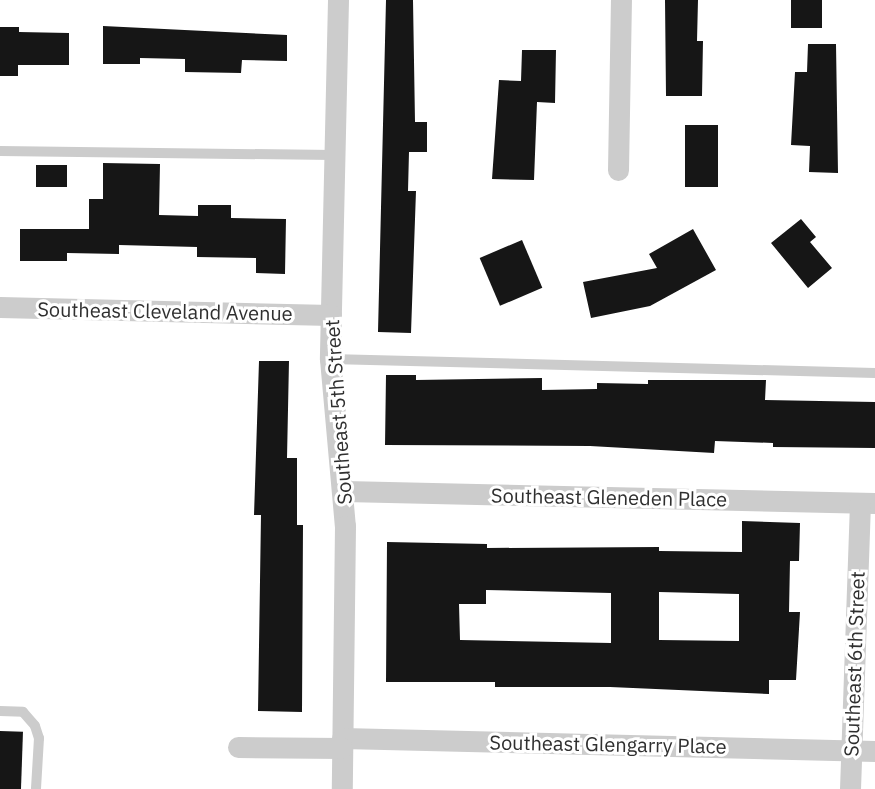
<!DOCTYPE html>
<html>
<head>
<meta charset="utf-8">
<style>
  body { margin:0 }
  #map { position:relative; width:875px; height:789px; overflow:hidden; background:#fff; font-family:"IBM Plex Sans",sans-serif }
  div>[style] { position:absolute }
  .building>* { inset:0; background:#161616; transform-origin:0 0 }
  .lane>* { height:10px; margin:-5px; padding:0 5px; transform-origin:5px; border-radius:5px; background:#ccc }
  .street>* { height:21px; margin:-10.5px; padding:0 10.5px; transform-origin:10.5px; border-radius:10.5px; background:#ccc }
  span { translate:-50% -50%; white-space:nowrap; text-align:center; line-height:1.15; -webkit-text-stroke:6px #fff; paint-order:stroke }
  .street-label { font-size:20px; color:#2f2f2f }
</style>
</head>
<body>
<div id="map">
  <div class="building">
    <div style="clip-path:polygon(386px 0,413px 0,415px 122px,427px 122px,427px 152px,409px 152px,408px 191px,416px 191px,411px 333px,378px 332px)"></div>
    <div style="clip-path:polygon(665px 0,698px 0,697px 41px,703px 41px,702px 96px,666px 96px)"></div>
    <div style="left:791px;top:0;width:31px;height:28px"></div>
    <div style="clip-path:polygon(103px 26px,287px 35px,287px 61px,242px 60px,241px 73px,185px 72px,185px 59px,140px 58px,140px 64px,103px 64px)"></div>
    <div style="clip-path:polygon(0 27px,19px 27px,19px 32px,69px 33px,69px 65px,18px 65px,18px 76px,0 76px)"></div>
    <div style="clip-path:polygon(808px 44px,836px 44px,838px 173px,809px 172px,810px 146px,791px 145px,795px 72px,807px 72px)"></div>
    <div style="clip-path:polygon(522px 50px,556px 50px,555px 103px,537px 102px,534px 180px,492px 179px,499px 80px,521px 81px)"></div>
    <div style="left:685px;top:125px;width:33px;height:62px"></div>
    <div style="clip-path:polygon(103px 163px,160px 164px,159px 215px,198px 216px,198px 205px,231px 205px,231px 218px,286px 219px,285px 274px,256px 273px,256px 258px,197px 257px,197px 247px,119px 245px,119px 254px,67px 253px,67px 261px,20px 261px,20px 229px,89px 229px,89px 199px,103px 199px)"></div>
    <div style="left:36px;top:165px;width:31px;height:22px"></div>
    <div style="clip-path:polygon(801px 219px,816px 237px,810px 242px,832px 268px,808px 288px,771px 243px)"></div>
    <div style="clip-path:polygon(693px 229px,716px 270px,650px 306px,591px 318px,583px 282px,657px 268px,649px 254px)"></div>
    <div style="left:522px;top:240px;width:52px;height:46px;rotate:67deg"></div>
    <div style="clip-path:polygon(259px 361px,289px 361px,287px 458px,297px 458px,297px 525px,303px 525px,302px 712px,258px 711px,261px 515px,254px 515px)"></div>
    <div style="clip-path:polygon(386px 375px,416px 375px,416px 380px,542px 378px,542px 390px,597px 389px,597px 383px,648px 384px,648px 380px,766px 380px,765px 400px,875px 402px,875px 448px,773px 447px,773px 443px,715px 441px,714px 453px,590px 446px,385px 445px)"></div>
    <div style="clip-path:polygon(evenodd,742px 521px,800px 523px,799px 561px,790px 561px,789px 612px,800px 612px,796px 680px,769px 680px,769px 694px,610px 687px,495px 687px,495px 682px,386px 682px,387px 542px,487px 544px,487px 548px,659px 547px,659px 551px,742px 552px,742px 521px,486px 590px,611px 593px,611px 643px,460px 640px,459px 604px,486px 604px,486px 590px,742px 521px,659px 592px,739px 594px,739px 641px,659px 640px,659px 592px)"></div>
    <div style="left:0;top:731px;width:23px;height:58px;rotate:2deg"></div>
  </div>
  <div class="lane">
    <div style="left:0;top:151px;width:334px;rotate:0.7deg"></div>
    <div style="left:330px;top:359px;width:545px;rotate:1.47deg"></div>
    <div style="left:0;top:711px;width:23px;rotate:2deg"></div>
    <div style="left:23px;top:712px;width:18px;rotate:49deg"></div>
    <div style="left:35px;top:726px;width:13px;rotate:72deg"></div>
    <div style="left:39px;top:738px;width:51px;rotate:93.4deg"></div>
  </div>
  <div class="street">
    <div style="left:338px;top:0;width:359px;rotate:91.3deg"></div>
    <div style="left:330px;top:359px;width:168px;rotate:84.9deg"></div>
    <div style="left:345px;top:526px;width:263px;rotate:90.7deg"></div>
    <div style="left:618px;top:170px;width:170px;rotate:-89deg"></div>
    <div style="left:0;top:307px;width:331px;rotate:1.4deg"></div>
    <div style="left:344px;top:491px;width:531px;rotate:1.29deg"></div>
    <div style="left:342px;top:738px;width:533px;rotate:1.4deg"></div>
    <div style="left:238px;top:747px;width:104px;rotate:0.6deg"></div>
    <div style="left:850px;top:789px;width:286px;rotate:-88deg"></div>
  </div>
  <div class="street-label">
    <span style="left:165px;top:311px;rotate:1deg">Southeast Cleveland Avenue</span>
    <span style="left:338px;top:412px;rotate:-94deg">Southeast 5th Street</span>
    <span style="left:609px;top:497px;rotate:1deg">Southeast Gleneden Place</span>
    <span style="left:854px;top:664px;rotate:-88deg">Southeast 6th Street</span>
    <span style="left:608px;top:744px;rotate:1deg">Southeast Glengarry Place</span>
  </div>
</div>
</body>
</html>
